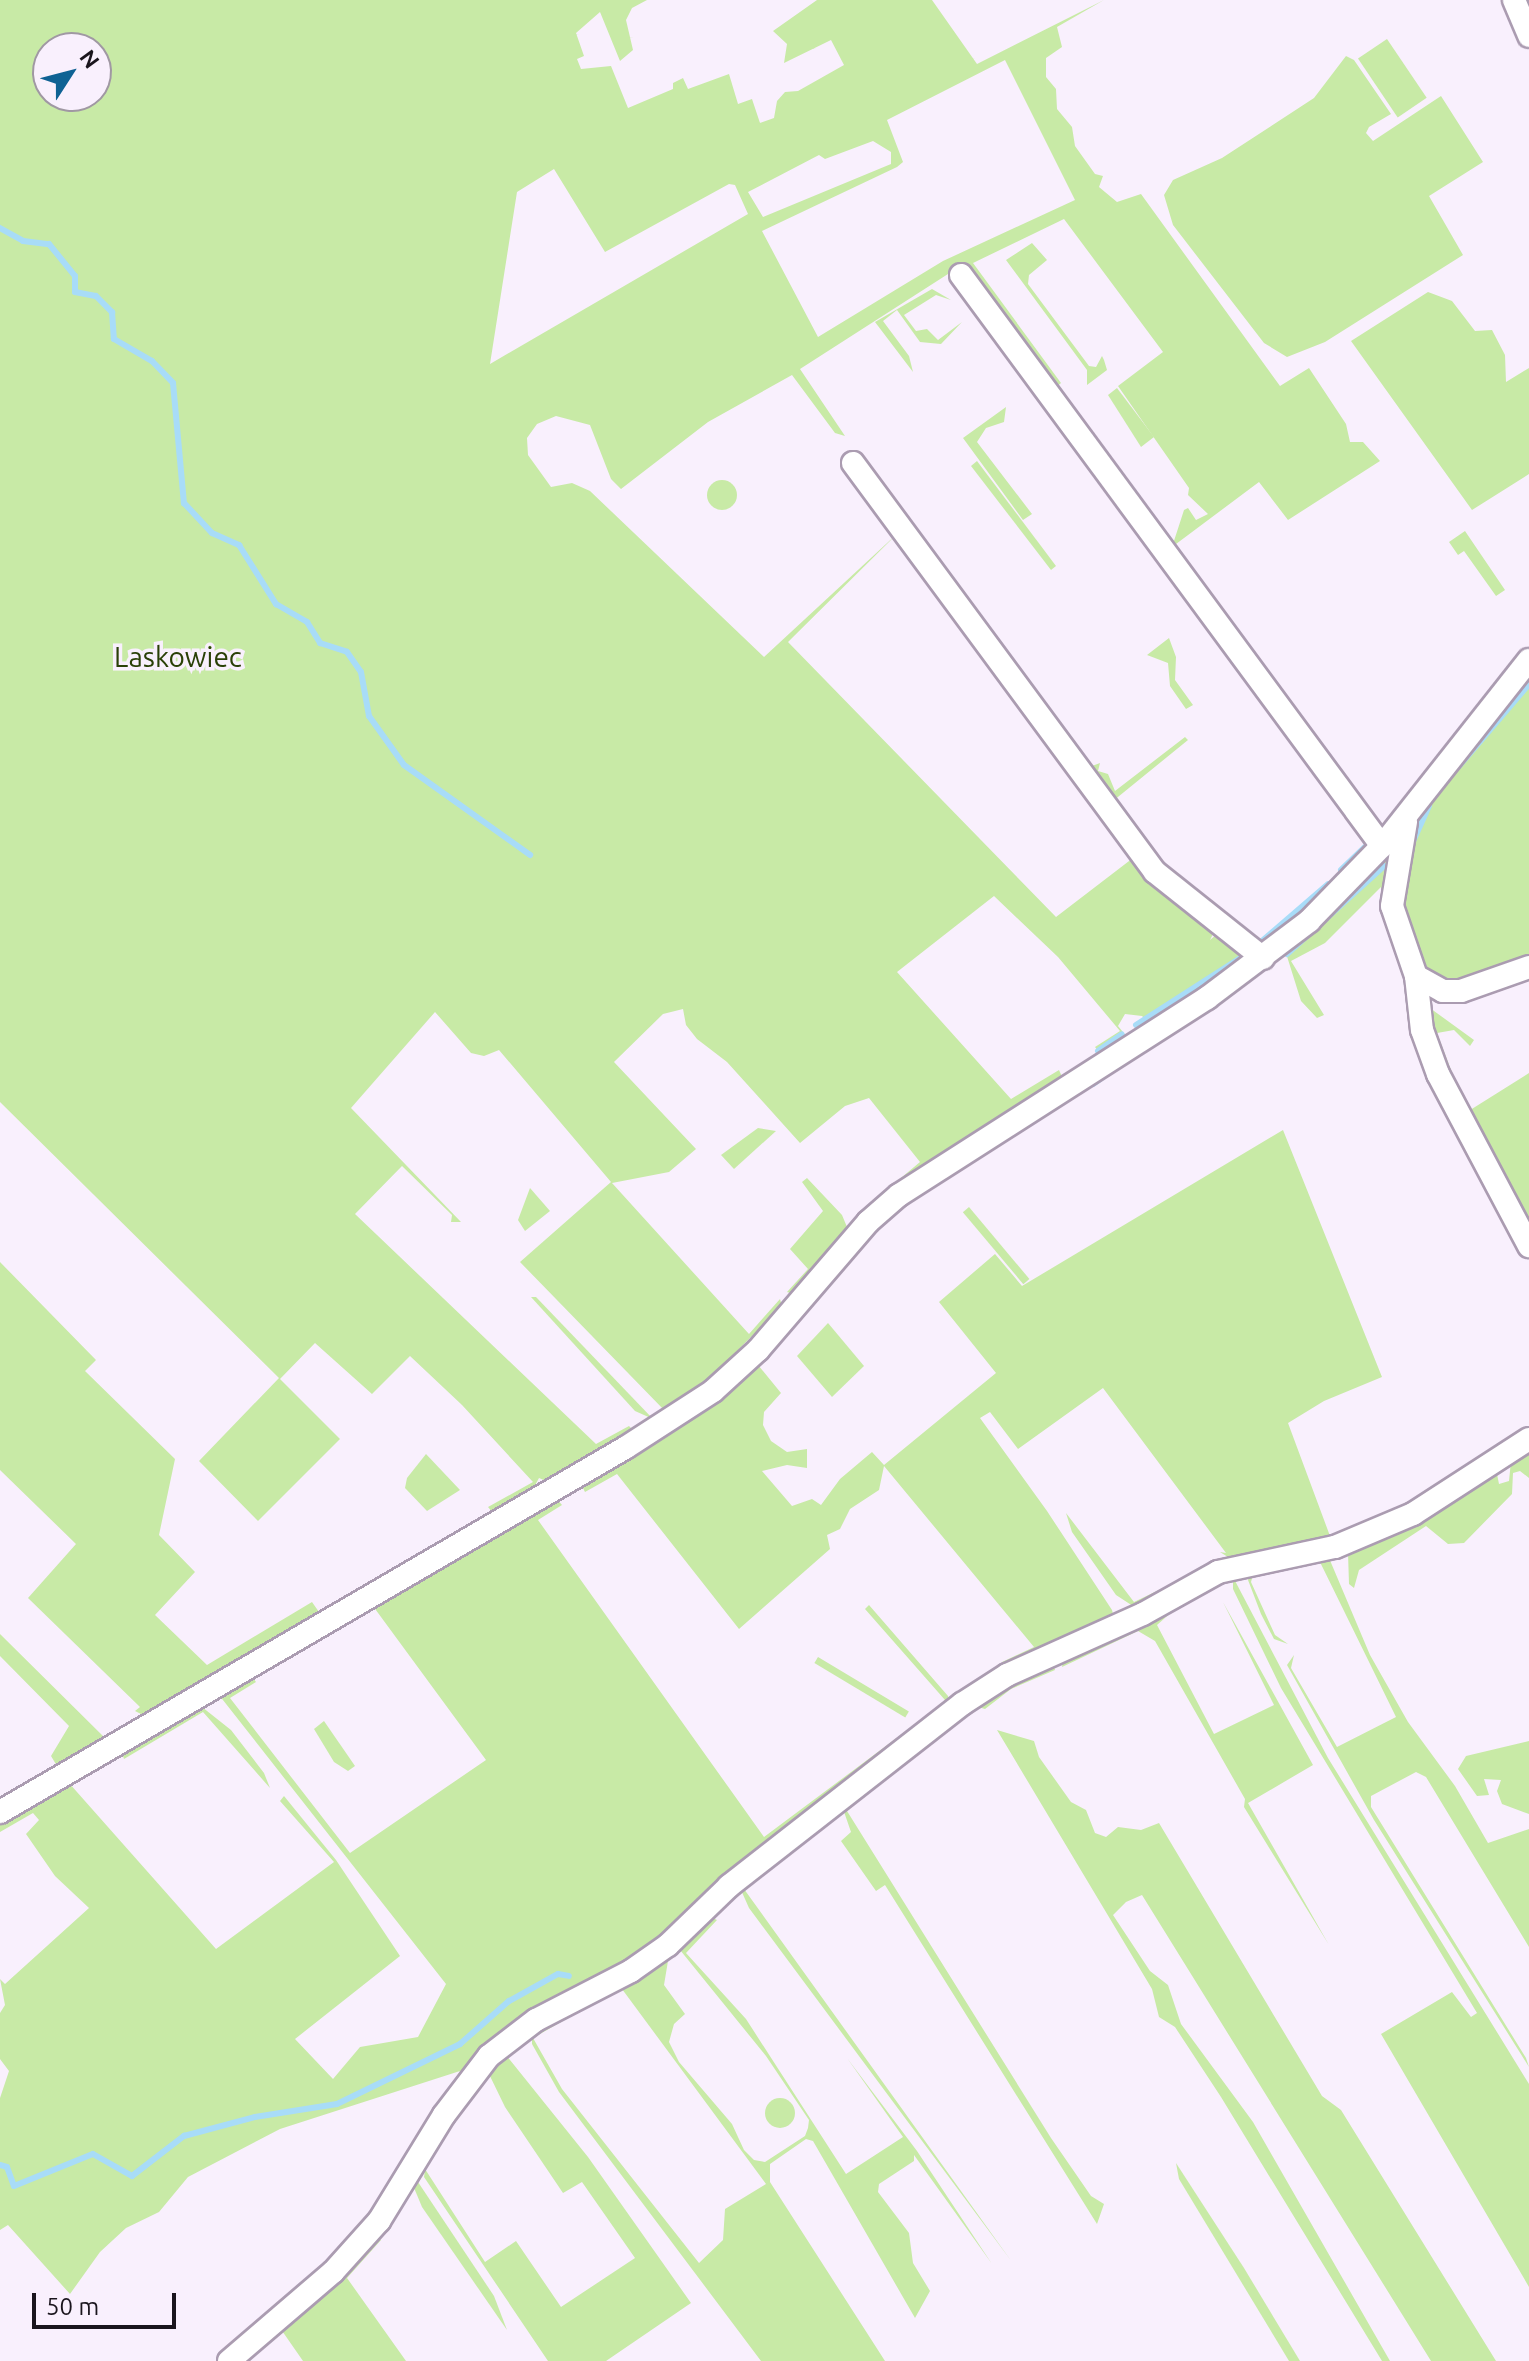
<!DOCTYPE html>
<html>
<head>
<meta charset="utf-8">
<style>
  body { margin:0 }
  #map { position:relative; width:1529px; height:2361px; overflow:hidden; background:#f9f0fd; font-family:Ubuntu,sans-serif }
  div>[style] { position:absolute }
  .green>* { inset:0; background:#c8eaa6; transform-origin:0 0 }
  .round { border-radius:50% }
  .stream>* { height:6px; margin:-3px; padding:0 3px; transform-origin:3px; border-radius:3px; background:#a8dcf8 }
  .roads { filter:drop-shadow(2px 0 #ab9cb1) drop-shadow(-2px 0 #ab9cb1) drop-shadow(0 2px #ab9cb1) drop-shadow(0 -2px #ab9cb1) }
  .street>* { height:22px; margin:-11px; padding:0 11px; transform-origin:11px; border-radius:11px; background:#fff }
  span { translate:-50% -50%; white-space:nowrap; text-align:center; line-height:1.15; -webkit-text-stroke:7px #f9f0fd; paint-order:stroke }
  .park-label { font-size:28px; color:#2a4007 }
  .north { position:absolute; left:32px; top:32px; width:80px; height:80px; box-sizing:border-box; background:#f9f0fd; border:2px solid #a098a3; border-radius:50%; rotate:54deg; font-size:22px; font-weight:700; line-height:32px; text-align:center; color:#1a151d }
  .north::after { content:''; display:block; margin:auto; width:28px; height:36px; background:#0f6294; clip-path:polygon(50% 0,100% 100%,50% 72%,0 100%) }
  .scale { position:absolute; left:32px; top:2293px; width:144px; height:36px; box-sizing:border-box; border:4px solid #1a151d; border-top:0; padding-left:10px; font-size:24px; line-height:28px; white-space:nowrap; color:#1a151d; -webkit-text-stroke:6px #f9f0fd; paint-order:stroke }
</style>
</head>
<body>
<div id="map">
  <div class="green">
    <div style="clip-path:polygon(evenodd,0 0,647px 0,632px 8px,626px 20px,633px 50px,620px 61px,600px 12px,576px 33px,584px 56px,577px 59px,581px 69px,611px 66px,628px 108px,673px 89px,673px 83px,683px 78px,688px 89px,729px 74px,738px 104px,752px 99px,760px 123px,774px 118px,777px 101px,785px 92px,798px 91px,844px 65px,831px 40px,784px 63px,787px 44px,773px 31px,817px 0,932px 0,977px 64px,1104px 0,1057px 27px,1062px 47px,1046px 58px,1046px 77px,1056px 89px,1057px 109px,1072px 127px,1075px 146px,1095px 174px,1103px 176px,1099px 187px,1117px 202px,1141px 194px,1280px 386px,1309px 368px,1346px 424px,1350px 442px,1363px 442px,1380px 461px,1288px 520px,1259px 482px,1172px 547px,1184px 510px,1188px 508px,1196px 520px,1208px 514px,1188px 495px,1189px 488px,1118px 386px,1163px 352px,1064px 219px,973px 263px,1061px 383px,1054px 389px,948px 274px,800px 369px,845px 436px,835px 433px,792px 375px,708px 422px,621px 489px,611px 479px,590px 425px,556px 416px,537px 424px,527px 438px,528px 455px,551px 487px,572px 483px,590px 491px,764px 657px,899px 532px,788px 642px,1056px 917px,1133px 858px,1206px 924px,1213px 934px,1210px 940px,1217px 934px,1247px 958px,1151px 1025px,1142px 1016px,1125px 1014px,1118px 1026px,1127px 1037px,1101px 1055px,1095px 1047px,1120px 1031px,1058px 957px,994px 896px,897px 972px,1011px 1099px,1059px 1070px,1063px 1079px,915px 1172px,869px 1210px,864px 1209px,920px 1162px,869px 1098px,845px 1106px,800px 1143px,727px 1062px,697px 1039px,686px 1025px,683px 1009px,663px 1014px,614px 1062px,696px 1149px,669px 1172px,612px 1183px,749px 1334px,780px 1299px,782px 1306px,697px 1391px,665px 1411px,520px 1262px,611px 1182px,499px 1050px,484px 1056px,471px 1053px,435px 1012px,351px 1108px,461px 1222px,451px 1222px,452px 1215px,402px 1166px,355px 1214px,596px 1444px,629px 1426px,635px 1432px,546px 1481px,539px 1478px,532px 1491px,493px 1513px,488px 1507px,533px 1482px,462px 1405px,410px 1356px,372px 1394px,315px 1343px,280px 1379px,340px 1439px,258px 1521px,199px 1461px,279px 1378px,0 1102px,0 0,48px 48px,96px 48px,96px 96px,48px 96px,48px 48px,0 0,1005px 60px,1075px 200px,943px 261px,818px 337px,762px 231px,897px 167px,903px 162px,887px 120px,1005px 60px,0 0,873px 141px,891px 152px,891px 164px,763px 217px,748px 192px,819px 155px,825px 159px,873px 141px,0 0,554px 169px,605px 252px,729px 184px,735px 185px,748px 214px,490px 364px,517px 192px,554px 169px)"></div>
    <div style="left:1387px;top:39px;width:71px;height:35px;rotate:56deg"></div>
    <div style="clip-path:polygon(1346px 56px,1354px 60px,1391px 114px,1369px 127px,1366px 133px,1373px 141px,1441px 96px,1483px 162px,1429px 196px,1463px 255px,1325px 342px,1287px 357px,1264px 343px,1173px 225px,1164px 195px,1173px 180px,1222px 158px,1314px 98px)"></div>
    <div style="clip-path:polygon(1032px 243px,1047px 260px,1029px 275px,1028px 284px,1089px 366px,1096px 367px,1102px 356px,1104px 360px,1107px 370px,1087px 385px,1087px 370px,1006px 260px)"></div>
    <div style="clip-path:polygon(932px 289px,951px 300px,936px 295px,904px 315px,916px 331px,927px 329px,938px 340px,962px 322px,941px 344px,920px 342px,897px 310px,883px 321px,909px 356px,913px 372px,875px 322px)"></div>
    <div style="clip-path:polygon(1428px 292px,1452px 301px,1475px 331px,1492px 330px,1505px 355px,1506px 382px,1529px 368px,1529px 474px,1472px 510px,1351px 341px)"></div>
    <div style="clip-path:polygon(1117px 388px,1154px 437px,1141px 447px,1108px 395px)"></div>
    <div style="clip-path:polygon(1006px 407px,1004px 422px,986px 428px,977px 442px,1032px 514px,1023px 520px,963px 438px)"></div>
    <div style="clip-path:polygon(977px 461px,1056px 566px,1051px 570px,971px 466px)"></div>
    <div class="round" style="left:707px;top:480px;width:30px;height:30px"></div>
    <div style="clip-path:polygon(1465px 531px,1505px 590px,1496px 596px,1464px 551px,1458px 555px,1449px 542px)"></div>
    <div style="clip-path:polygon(1169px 638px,1176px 657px,1175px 680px,1193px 705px,1186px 709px,1170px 686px,1168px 663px,1147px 655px)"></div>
    <div style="clip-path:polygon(1529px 674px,1529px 961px,1475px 983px,1431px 979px,1410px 953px,1399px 918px,1411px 831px,1421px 811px)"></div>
    <div style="clip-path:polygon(1185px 737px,1188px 740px,1113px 801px,1092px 772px,1092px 766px,1100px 763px,1098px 771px,1108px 774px,1115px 791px)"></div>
    <div style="clip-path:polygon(1387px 856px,1391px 938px,1385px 926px,1381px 887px,1325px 943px,1291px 961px,1324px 1015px,1317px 1018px,1301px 1001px,1285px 950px)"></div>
    <div style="clip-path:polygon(1423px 1003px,1474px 1040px,1470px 1046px,1454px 1030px,1437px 1033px,1467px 1112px,1529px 1073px,1529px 1236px,1463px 1114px)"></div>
    <div style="clip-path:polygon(758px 1128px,776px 1131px,734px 1169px,721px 1155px)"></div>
    <div style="clip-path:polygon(1283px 1130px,1382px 1377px,1324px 1401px,1288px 1423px,1330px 1536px,1372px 1521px,1357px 1533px,1231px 1559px,1220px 1552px,1226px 1553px,1103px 1388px,1018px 1449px,990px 1412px,980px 1418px,1047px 1511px,1112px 1610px,1115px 1622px,1011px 1668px,1002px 1662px,1034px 1647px,884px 1466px,879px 1490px,850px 1509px,840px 1529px,827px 1535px,830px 1549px,739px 1629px,617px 1474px,585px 1492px,580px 1482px,758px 1365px,781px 1393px,764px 1412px,763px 1425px,771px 1441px,787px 1452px,807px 1449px,807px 1468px,787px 1465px,762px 1471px,792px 1506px,812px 1499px,821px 1505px,840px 1479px,872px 1452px,884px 1465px,996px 1373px,939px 1302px,995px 1254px,1022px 1286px)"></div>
    <div style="clip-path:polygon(807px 1178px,842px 1215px,847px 1227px,794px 1294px,787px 1292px,808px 1269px,790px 1249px,823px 1211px,802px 1182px)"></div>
    <div style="clip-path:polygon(530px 1188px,550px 1211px,525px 1231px,518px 1220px)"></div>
    <div style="left:969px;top:1207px;width:94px;height:8px;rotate:50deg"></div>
    <div style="clip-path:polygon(0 1262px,96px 1360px,85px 1371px,175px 1459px,159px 1535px,195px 1572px,155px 1615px,207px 1665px,312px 1602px,319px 1612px,143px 1715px,135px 1711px,140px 1707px,28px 1598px,76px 1544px,0 1470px)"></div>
    <div style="clip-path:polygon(531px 1297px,536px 1297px,653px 1419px,635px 1411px)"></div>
    <div style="clip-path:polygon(828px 1323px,864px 1366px,832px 1397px,797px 1356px)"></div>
    <div style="clip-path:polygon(1529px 1445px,1529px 1478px,1520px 1471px,1513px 1473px,1512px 1494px,1464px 1543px,1448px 1544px,1426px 1526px,1359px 1570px,1354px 1588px,1349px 1584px,1348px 1553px,1496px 1469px,1499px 1484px,1509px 1481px,1511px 1461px)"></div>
    <div style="clip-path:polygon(426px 1454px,460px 1490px,427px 1511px,405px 1488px,407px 1478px)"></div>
    <div style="clip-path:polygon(555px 1497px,562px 1505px,538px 1520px,764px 1837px,914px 1725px,915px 1730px,668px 1937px,528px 2020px,404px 2164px,460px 2071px,280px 2129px,188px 2177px,159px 2212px,126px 2228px,100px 2252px,70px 2294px,8px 2225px,0 2230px,0 2098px,9px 2071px,0 2059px,0 2013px,5px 2005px,0 1979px,5px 1984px,89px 1908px,55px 1876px,26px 1834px,39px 1820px,33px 1813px,0 1832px,0 1823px,69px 1783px,216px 1949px,334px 1862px,280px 1801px,284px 1796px,336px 1860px,400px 1956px,295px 2039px,333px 2079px,360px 2047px,418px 2037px,446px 1984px,219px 1695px,251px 1675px,256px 1682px,230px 1698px,350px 1853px,486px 1760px,370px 1602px)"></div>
    <div style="clip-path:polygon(1066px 1513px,1134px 1602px,1161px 1589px,1163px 1597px,1139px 1610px,1116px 1595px,1072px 1532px)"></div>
    <div style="clip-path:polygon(1329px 1558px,1370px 1655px,1408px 1722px,1455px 1786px,1488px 1843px,1529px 1829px,1529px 1947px,1426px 1777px,1416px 1772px,1371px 1796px,1371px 1807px,1526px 2058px,1529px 2067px,1374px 1820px,1287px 1665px,1294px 1655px,1291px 1668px,1337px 1747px,1396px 1717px,1319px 1560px,1253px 1575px,1251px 1582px,1275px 1635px,1288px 1644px,1274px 1639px,1261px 1614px,1248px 1580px,1250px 1573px)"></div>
    <div style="clip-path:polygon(1233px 1577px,1328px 1758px,1529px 2084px,1529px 2287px,1381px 2034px,1452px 1992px,1471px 2017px,1477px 2013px,1281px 1688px,1233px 1589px)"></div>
    <div style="clip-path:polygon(1223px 1602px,1313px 1765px,1248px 1803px,1329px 1945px,1244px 1807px,1245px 1799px,1155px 1641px,1138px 1631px,1062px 1667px,1063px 1661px,1172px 1605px,1175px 1609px,1157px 1625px,1214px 1734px,1274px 1705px)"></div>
    <div style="clip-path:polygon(869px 1605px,948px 1696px,949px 1706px,939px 1713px,933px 1710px,945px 1700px,865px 1609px)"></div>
    <div style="clip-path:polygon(0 1634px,106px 1739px,57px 1766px,51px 1756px,69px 1726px,0 1656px)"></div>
    <div style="left:818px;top:1657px;width:106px;height:7px;rotate:31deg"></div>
    <div style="clip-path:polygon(1053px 1663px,1055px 1670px,1011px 1689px,985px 1709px,978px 1707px,947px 1728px,847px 1811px,1051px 2138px,1091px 2196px,1104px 2204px,1097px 2224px,885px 1885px,876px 1891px,841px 1841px,851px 1832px,842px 1806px,980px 1698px)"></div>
    <div style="clip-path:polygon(202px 1707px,231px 1730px,264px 1773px,270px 1788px,203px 1712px,124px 1759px,122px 1753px)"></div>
    <div style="clip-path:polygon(324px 1721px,355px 1766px,348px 1771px,334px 1762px,314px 1729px)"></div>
    <div style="clip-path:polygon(997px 1730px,1034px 1741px,1039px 1757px,1071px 1802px,1086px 1810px,1095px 1833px,1106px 1837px,1118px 1827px,1141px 1830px,1159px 1823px,1322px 2096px,1341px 2110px,1496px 2361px,1431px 2361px,1142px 1895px,1126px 1902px,1113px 1915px,1150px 1971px,1168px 1985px,1181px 2024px,1253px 2122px,1390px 2361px,1382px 2361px,1221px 2097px,1175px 2027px,1159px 2017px,1152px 1989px)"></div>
    <div style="clip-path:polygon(1529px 1741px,1529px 1814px,1502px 1804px,1497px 1791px,1501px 1780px,1484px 1779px,1489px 1795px,1477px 1796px,1458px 1769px,1466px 1756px)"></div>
    <div style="clip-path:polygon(825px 1824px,744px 1889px,1012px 2262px,749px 1908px,741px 1890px)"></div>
    <div style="clip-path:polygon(706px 1915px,717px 1920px,686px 1953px,746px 2019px,846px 2174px,903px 2137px,847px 2058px,917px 2151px,992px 2264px,914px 2155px,914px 2161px,879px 2184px,878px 2192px,909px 2233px,913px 2263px,930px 2291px,915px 2318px,813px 2141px,806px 2139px,770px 2164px,770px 2182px,885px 2361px,761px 2361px,559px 2092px,532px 2044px,532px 2034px,578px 2004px,582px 2010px,533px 2038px,562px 2089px,699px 2263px,723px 2240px,725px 2209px,766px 2184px,622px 1989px,606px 1997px,605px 1991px,663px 1955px,668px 1961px,664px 1985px,685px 2014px,674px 2024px,669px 2042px,679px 2062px,732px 2124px,744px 2150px,754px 2160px,765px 2162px,805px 2136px,808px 2128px,809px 2120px,766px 2056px,676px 1945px)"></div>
    <div style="clip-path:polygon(506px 2055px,588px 2157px,691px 2303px,606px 2361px,548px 2361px,424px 2177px,427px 2156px,431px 2158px,425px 2169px,485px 2262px,516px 2241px,561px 2307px,635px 2258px,582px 2182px,563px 2193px,505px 2107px,488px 2072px)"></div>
    <div class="round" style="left:765px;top:2098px;width:30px;height:30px"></div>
    <div style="clip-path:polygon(1176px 2163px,1244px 2268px,1300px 2361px,1289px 2361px,1179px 2179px)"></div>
    <div style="clip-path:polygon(416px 2179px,494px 2296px,507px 2330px,422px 2207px,412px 2183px)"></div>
    <div style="clip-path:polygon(372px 2237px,381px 2240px,347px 2278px,406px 2361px,303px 2361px,278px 2325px)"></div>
  </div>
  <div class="stream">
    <div style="left:0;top:228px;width:26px;rotate:29deg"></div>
    <div style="left:23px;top:241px;width:26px;rotate:7deg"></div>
    <div style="left:49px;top:244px;width:41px;rotate:50.9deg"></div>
    <div style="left:75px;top:276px;width:16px;rotate:90deg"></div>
    <div style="left:75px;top:292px;width:21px;rotate:11deg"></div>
    <div style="left:96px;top:296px;width:23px;rotate:45deg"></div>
    <div style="left:112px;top:312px;width:27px;rotate:86deg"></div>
    <div style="left:114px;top:339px;width:44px;rotate:30.1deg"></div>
    <div style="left:152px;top:361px;width:30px;rotate:46deg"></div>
    <div style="left:173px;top:383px;width:121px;rotate:84.8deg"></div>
    <div style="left:184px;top:503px;width:41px;rotate:47deg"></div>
    <div style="left:212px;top:533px;width:30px;rotate:24deg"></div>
    <div style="left:239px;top:545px;width:70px;rotate:57.9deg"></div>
    <div style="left:276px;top:604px;width:36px;rotate:30deg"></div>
    <div style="left:307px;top:622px;width:25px;rotate:58deg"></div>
    <div style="left:320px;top:643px;width:28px;rotate:18deg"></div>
    <div style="left:347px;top:652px;width:24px;rotate:55deg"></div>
    <div style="left:361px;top:672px;width:45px;rotate:79.7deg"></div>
    <div style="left:369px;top:716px;width:60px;rotate:54.5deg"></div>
    <div style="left:404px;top:765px;width:155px;rotate:35.5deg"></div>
    <div style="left:1459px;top:766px;width:108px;rotate:-49.5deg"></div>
    <div style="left:1410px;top:848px;width:46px;rotate:-65.7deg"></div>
    <div style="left:1341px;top:870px;width:33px;rotate:-44deg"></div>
    <div style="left:1262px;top:941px;width:87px;rotate:-40.8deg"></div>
    <div style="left:1287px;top:954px;width:131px;rotate:-42.2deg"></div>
    <div style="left:1136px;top:1025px;width:130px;rotate:-32.7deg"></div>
    <div style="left:1098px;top:1051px;width:29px;rotate:-35deg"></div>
    <div style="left:1093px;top:1084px;width:12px;rotate:-35deg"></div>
    <div style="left:0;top:2165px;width:7px;rotate:16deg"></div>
    <div style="left:7px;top:2167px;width:20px;rotate:70deg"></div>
    <div style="left:14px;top:2186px;width:85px;rotate:-22.1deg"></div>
    <div style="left:93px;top:2154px;width:45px;rotate:29.4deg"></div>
    <div style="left:132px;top:2176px;width:66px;rotate:-37.6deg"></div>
    <div style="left:184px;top:2136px;width:73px;rotate:-15deg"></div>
    <div style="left:255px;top:2117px;width:83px;rotate:-9deg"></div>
    <div style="left:337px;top:2104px;width:137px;rotate:-26deg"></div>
    <div style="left:460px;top:2044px;width:65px;rotate:-41.3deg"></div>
    <div style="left:509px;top:2001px;width:56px;rotate:-28.9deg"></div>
    <div style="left:558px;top:1974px;width:11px;rotate:10deg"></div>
  </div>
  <div class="roads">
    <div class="street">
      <div style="left:1514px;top:0;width:39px;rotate:67deg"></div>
      <div style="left:961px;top:275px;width:709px;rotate:53.6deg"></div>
      <div style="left:853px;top:463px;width:508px;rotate:53.56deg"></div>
      <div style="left:1155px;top:872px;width:138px;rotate:38.5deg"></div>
      <div style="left:1406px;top:822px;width:85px;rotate:99.5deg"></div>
      <div style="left:1392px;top:906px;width:74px;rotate:71.1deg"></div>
      <div style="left:1416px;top:976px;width:54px;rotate:83.7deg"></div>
      <div style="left:1422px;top:1030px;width:47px;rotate:70deg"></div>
      <div style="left:1438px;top:1074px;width:195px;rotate:62.1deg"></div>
      <div style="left:1416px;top:976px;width:31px;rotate:29deg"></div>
      <div style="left:1443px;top:991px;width:18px"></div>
      <div style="left:1461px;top:991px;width:72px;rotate:-19.4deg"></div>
      <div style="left:0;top:1812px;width:723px;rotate:-30.22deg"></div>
      <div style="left:625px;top:1448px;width:105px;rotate:-32.9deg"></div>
      <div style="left:713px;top:1391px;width:61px;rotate:-42.3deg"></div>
      <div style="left:758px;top:1350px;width:169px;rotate:-49.3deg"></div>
      <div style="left:868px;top:1222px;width:41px;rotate:-41.1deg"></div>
      <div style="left:899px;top:1195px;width:366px;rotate:-32.6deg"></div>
      <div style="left:1207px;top:998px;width:128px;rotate:-37deg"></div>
      <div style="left:1309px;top:921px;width:105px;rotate:-45.8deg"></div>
      <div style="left:1382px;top:846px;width:237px;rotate:-51.7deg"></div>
      <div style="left:229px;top:2361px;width:137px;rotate:-40.6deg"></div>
      <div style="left:333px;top:2272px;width:69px;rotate:-48deg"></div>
      <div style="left:379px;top:2221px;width:124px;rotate:-58.5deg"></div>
      <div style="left:444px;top:2115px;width:74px;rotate:-52.7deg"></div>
      <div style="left:489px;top:2056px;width:59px;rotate:-37.5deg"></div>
      <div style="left:536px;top:2020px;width:107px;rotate:-27.3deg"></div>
      <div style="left:631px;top:1971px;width:45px;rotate:-35.1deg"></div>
      <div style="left:668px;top:1945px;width:85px;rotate:-44deg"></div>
      <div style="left:729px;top:1886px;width:296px;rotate:-38deg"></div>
      <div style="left:962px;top:1704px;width:54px;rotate:-32.8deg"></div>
      <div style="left:1007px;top:1675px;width:149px;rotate:-24.2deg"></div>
      <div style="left:1143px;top:1614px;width:86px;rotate:-29.2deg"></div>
      <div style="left:1218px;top:1572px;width:120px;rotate:-12.1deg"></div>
      <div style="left:1335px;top:1547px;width:85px;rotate:-22.9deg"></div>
      <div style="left:1413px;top:1514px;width:138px;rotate:-32.9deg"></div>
    </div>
  </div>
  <div class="park-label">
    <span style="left:178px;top:657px">Laskowiec</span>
  </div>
  <div class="north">N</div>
  <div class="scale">50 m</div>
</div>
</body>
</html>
